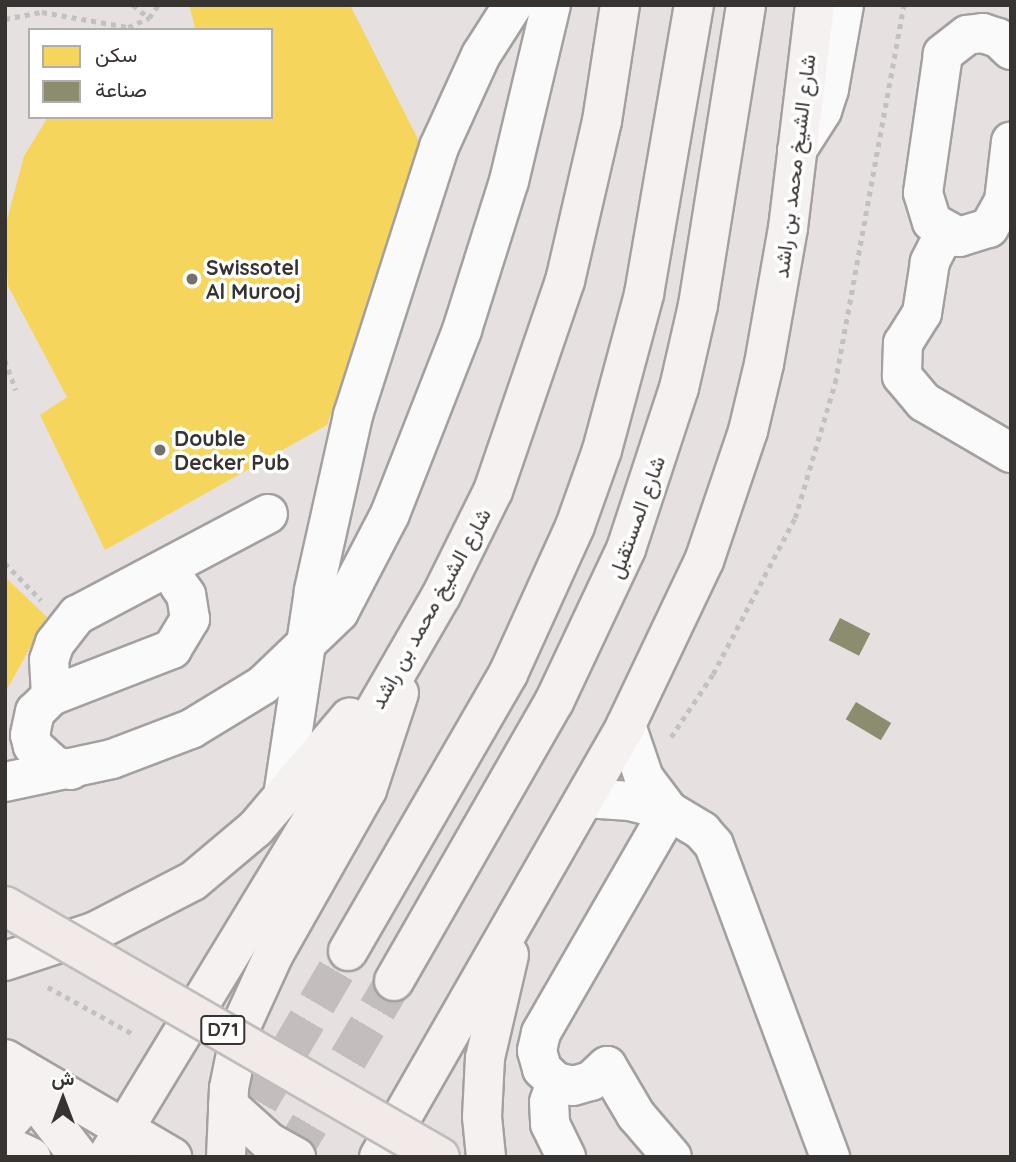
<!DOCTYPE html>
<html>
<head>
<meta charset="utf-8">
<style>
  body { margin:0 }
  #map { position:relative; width:1016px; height:1162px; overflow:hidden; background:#e6e1e0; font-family:Quicksand,Vazirmatn,sans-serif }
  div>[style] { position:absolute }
  .homes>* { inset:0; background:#f6d55c }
  .industry>* { inset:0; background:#8c8c6e; transform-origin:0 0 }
  .major-tunnel>* { height:38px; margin-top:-19px; transform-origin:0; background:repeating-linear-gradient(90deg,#c3bebd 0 38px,transparent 0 57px) }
  .path>* { height:4.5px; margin-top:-2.25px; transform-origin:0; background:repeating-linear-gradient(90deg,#c3c1c0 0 5px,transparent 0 10px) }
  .roads { filter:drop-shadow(2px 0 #a3a09f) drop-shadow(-2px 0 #a3a09f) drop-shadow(0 2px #a3a09f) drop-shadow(0 -2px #a3a09f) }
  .minor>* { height:38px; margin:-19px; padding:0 19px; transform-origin:19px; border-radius:19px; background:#fbfafa }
  .major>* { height:38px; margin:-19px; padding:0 19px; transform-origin:19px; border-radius:19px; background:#f4f1f0 }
  .bridges { filter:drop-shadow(2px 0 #bfbdbb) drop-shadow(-2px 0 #bfbdbb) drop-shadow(0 2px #bfbdbb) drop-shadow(0 -2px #bfbdbb) }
  .highway-bridge>* { height:38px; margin:-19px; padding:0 19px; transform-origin:19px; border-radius:19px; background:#f1eae8 }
  .dots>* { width:19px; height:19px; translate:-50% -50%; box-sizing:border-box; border:4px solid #fff; border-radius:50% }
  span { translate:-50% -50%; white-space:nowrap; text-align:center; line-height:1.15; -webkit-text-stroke:7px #fff; paint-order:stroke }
  .shield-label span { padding:2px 5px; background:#fff; border:2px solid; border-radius:5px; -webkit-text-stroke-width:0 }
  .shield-label { font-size:19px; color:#373331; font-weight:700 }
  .street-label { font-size:21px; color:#373331 }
  .poi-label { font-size:21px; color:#373331; font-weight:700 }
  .left { translate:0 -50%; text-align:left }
  .frame { position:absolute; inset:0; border:7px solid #373331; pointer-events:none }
  .legend { position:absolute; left:28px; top:28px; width:245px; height:91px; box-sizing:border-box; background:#fff; border:2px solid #afadad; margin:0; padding:9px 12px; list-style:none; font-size:21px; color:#373331 }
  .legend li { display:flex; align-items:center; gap:14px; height:35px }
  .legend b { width:35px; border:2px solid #afadad }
  .north { position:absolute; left:28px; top:1064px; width:70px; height:70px; -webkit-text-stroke:5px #fff; paint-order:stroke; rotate:0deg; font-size:19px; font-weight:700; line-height:28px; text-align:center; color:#373331 }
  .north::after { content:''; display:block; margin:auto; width:24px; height:32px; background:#373331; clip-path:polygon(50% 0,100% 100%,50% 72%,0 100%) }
</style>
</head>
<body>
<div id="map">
  <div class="homes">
    <div style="clip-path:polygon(189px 5px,350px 5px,422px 147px,327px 425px,105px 550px,40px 415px,67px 397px,8px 286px,5px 227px,24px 156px,48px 117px,271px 117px,271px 30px,189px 30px,195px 27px)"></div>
    <div style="clip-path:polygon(5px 577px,47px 617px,5px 693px)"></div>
  </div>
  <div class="industry">
    <div style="left:840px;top:618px;width:34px;height:25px;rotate:27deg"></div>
    <div style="left:856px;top:702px;width:41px;height:20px;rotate:31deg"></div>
  </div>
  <div class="major-tunnel">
    <div style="left:230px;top:1151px;width:232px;rotate:-59.5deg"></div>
    <div style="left:290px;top:1157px;width:204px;rotate:-59.4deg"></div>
  </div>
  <div class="path">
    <div style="left:133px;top:5px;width:21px;rotate:39deg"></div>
    <div style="left:5px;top:19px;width:38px;rotate:-11deg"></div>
    <div style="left:42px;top:12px;width:87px;rotate:9.9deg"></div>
    <div style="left:128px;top:27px;width:23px;rotate:-23deg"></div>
    <div style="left:149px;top:18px;width:16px;rotate:-55deg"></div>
    <div style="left:5px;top:360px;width:32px;rotate:70deg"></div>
    <div style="left:5px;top:563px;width:52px;rotate:45.8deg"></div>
    <div style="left:671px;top:737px;width:76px;rotate:-56.3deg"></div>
    <div style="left:713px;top:674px;width:176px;rotate:-62.3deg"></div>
    <div style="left:795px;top:518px;width:141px;rotate:-73.5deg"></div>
    <div style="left:835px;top:383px;width:384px;rotate:-79.7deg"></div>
    <div style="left:48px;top:987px;width:99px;rotate:28.9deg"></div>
  </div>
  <div class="roads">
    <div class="minor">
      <div style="left:1011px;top:50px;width:18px;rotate:-137deg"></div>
      <div style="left:998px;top:38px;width:16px;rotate:-162deg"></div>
      <div style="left:983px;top:33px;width:16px;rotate:173deg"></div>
      <div style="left:967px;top:35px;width:31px;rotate:142deg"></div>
      <div style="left:943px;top:54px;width:140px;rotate:98.2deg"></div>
      <div style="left:923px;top:193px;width:30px;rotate:73deg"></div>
      <div style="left:932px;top:222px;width:31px;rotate:29deg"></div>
      <div style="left:959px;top:237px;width:31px;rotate:-17deg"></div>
      <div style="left:989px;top:228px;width:31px;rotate:-61deg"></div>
      <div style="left:1004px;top:201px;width:60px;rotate:-83.3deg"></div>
      <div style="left:797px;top:150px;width:46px;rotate:-57.3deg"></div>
      <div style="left:822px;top:111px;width:23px;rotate:-72deg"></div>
      <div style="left:829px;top:89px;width:85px;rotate:-79.9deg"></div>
      <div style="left:945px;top:232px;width:34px;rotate:117deg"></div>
      <div style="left:930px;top:262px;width:52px;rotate:98.9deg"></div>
      <div style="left:922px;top:313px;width:36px;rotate:122deg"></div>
      <div style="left:903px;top:343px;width:33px;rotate:92deg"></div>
      <div style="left:902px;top:376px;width:34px;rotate:50deg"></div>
      <div style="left:924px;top:402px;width:101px;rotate:30.4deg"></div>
      <div style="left:51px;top:696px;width:36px;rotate:-93deg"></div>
      <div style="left:49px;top:660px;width:18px;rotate:-71deg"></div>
      <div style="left:55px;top:643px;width:36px;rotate:-52deg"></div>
      <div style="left:77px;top:615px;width:216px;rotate:-27.9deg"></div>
      <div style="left:626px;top:725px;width:56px;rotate:71.2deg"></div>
      <div style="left:644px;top:778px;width:41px;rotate:52.9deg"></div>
      <div style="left:71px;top:770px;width:16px;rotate:-166deg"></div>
      <div style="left:55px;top:766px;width:30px;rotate:-138deg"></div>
      <div style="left:33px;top:746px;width:11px;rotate:-105deg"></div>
      <div style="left:30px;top:735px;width:24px;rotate:-78deg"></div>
      <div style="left:35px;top:712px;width:23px;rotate:-45deg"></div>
      <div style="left:51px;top:696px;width:130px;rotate:-21.2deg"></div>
      <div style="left:172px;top:649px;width:35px;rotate:-59deg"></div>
      <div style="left:190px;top:619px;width:24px;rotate:-99deg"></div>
      <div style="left:186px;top:595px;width:12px;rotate:-125deg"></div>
      <div style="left:5px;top:782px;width:109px;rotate:-12.1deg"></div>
      <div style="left:112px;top:759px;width:85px;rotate:-20.8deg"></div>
      <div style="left:191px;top:729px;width:84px;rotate:-31.4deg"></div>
      <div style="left:263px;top:685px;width:105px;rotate:-43.8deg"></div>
      <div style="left:339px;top:612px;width:110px;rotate:-62.5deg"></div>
      <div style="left:390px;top:514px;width:198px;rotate:-68.6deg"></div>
      <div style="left:462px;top:330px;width:156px;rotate:-72.5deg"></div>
      <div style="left:509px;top:181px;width:181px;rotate:-76.6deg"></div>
      <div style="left:283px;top:796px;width:208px;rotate:-81.4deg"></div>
      <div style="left:314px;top:590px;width:179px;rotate:-77.4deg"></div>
      <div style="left:353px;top:415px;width:281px;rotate:-72.2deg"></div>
      <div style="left:439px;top:147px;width:101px;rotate:-65.5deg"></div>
      <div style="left:481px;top:55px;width:59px;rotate:-57.4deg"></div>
      <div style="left:585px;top:798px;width:45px;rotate:3.8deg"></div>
      <div style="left:630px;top:801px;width:40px;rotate:14.4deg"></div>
      <div style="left:669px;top:811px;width:39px;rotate:31deg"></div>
      <div style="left:702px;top:831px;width:18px;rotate:49deg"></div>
      <div style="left:714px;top:845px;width:333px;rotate:69.6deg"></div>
      <div style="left:669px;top:811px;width:256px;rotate:120deg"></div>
      <div style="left:541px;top:1033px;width:18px;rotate:103deg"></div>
      <div style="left:537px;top:1051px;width:19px;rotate:74deg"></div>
      <div style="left:542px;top:1069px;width:19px;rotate:43deg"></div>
      <div style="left:556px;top:1082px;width:17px;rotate:13deg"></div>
      <div style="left:573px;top:1086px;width:19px;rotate:-16deg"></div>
      <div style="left:591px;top:1081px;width:22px;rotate:-43deg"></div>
      <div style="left:607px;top:1066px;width:57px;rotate:59.4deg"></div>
      <div style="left:636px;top:1115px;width:55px;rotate:49.4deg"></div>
      <div style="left:556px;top:1082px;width:21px;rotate:109deg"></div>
      <div style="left:549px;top:1102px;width:22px;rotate:87deg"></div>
      <div style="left:550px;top:1124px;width:37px;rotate:64deg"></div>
    </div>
    <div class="major">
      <div style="left:348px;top:951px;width:320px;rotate:-60deg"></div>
      <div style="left:508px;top:674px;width:162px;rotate:-65.6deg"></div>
      <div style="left:575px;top:526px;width:81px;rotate:-70.4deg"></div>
      <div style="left:602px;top:450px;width:162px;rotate:-74.9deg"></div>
      <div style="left:644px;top:294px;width:293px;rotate:-80.2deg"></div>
      <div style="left:5px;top:961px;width:96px;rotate:-18.2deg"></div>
      <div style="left:96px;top:931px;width:109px;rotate:-27.3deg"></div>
      <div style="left:193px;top:881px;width:82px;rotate:-40.1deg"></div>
      <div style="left:256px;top:828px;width:145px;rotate:-49.7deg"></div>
      <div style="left:394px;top:981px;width:322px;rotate:-60.2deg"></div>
      <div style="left:554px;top:702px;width:169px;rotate:-64.8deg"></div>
      <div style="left:626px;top:549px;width:169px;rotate:-71.8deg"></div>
      <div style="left:679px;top:388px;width:85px;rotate:-77.1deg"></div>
      <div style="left:698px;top:305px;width:304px;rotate:-80.9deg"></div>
      <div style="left:5px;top:1059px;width:194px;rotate:30.4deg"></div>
      <div style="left:14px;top:1072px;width:107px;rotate:52.6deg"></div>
      <div style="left:228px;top:1105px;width:55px;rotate:42.1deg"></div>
      <div style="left:269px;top:1142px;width:31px;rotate:29deg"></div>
      <div style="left:5px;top:1126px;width:22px;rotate:-47deg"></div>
      <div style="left:20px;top:1110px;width:12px;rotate:-85deg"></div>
      <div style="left:21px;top:1098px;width:30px;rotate:-114deg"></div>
      <div style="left:5px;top:1145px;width:29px;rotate:25deg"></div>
      <div style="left:107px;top:1157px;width:393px;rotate:-58.7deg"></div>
      <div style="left:311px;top:821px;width:260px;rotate:-60deg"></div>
      <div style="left:441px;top:596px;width:117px;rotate:-63.7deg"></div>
      <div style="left:493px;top:491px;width:222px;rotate:-71.1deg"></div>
      <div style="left:565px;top:281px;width:164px;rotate:-77deg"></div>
      <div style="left:602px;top:121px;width:117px;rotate:-81.2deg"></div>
      <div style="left:226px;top:1157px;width:69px;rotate:-87.5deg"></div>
      <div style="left:229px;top:1088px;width:65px;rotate:-78.5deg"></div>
      <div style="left:242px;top:1024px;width:75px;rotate:-65.5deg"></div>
      <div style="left:273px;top:956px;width:191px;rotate:-60.5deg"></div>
      <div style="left:367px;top:790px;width:102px;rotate:-71.7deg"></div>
      <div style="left:379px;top:1157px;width:498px;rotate:-60.2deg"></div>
      <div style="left:626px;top:725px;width:182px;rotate:-64.6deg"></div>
      <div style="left:704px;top:561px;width:137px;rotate:-71.3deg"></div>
      <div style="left:748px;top:431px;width:69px;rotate:-76.6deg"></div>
      <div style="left:764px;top:364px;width:138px;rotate:-80deg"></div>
      <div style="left:788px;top:228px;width:225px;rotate:-83.1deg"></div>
      <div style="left:486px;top:1157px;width:40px;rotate:-95.7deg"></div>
      <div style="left:482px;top:1117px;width:59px;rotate:-87.1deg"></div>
      <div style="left:485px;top:1058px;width:106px;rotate:-76.9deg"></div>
    </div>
  </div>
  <div class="bridges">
    <div class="highway-bridge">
      <div style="left:5px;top:906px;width:502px;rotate:29.99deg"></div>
    </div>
  </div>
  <div class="dots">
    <div style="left:192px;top:279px;background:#74706e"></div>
    <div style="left:160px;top:450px;background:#74706e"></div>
  </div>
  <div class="shield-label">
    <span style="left:223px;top:1030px">D71</span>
  </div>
  <div class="street-label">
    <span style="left:794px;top:166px;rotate:-83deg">شارع الشيخ محمد بن راشد</span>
    <span style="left:636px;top:517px;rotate:-70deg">شارع المستقبل</span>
    <span style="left:430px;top:608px;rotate:-61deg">شارع الشيخ محمد بن راشد</span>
  </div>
  <div class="poi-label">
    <span class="left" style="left:206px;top:279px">Swissotel<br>Al Murooj</span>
    <span class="left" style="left:174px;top:450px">Double<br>Decker Pub</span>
  </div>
  <div class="frame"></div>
  <ul class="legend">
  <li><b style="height:19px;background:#f6d55c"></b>سكن</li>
  <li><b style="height:19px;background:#8c8c6e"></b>صناعة</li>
  </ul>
  <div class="north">ش</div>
</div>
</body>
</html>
